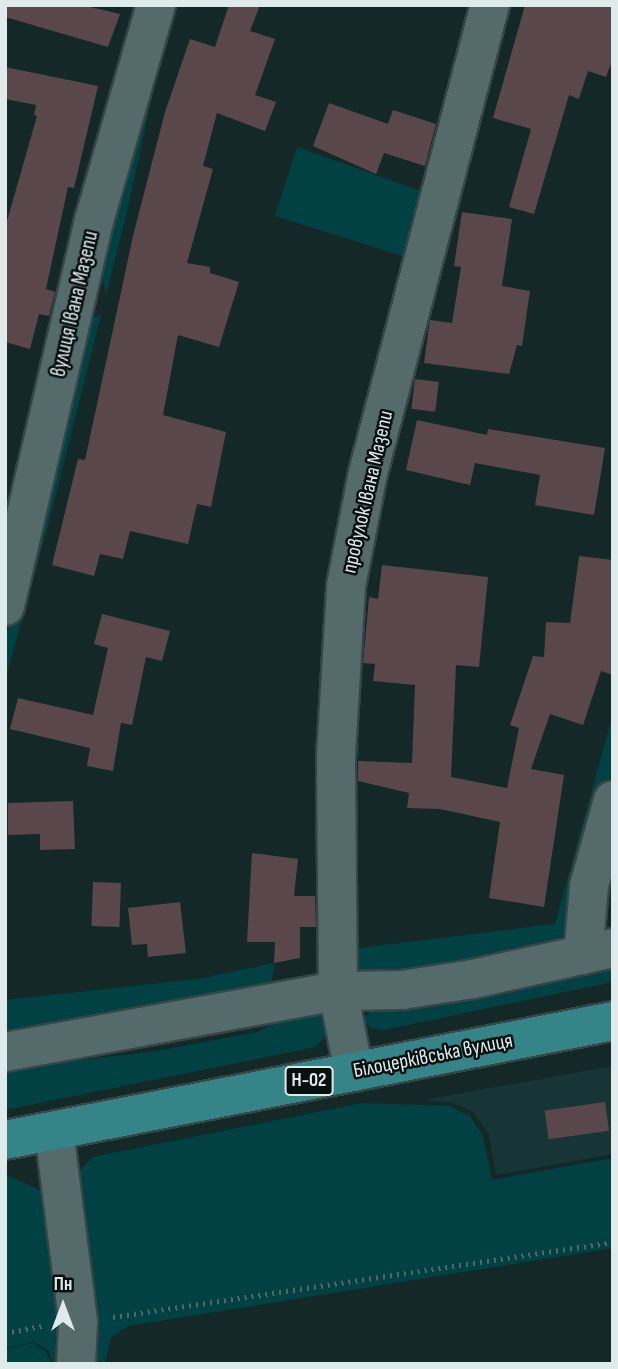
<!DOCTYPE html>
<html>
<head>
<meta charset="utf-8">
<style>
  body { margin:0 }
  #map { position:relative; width:618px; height:1369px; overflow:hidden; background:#142828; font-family:"Sofia Sans Condensed",sans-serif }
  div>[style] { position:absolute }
  .built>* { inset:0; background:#173536 }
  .green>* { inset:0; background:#014143 }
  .building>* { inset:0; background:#59474b; transform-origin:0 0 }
  .path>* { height:4.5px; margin-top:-2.25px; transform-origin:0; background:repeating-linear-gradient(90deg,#546565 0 2px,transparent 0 7px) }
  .roads { filter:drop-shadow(2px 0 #364545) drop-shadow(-2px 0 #364545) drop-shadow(0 2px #364545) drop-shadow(0 -2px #364545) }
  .minor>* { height:38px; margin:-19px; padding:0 19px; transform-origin:19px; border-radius:19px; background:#556a6b }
  .major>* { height:38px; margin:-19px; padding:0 19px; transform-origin:19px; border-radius:19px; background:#358588 }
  span { translate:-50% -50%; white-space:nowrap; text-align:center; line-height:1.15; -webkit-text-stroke:5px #070f0f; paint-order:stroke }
  .shield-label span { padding:2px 5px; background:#070f0f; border:2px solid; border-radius:5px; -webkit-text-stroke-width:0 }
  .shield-label { font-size:19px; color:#dfebeb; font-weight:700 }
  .street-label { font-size:21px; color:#dfebeb }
  .frame { position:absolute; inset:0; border:7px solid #dfebeb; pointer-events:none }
  .north { position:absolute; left:28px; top:1271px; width:70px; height:70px; -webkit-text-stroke:5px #070f0f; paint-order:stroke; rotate:0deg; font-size:19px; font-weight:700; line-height:28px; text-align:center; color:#dfebeb }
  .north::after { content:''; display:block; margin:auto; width:24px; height:32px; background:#dfebeb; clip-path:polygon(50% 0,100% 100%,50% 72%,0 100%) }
</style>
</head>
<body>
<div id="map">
  <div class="built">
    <div style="clip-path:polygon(613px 1066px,613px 1154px,496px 1175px,489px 1134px,473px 1112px,453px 1103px,424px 1100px)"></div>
  </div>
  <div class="green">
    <div style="clip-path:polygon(167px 28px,126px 216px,106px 295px,101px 271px)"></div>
    <div style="clip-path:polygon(297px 147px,429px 194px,413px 245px,414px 261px,384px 390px,361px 466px,350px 466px,362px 461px,409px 258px,275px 216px)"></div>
    <div style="clip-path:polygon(101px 314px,52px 511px,5px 681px,5px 640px,90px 319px)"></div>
    <div style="clip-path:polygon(613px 714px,613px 767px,570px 932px,562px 946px,552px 953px,419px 977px,374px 979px,353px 971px,349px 965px,342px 755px,348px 742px,359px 742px,359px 756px,348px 762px,351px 949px,555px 924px)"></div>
    <div style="clip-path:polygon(613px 959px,613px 982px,384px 1030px,371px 1028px,362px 1020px,379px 1003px)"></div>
    <div style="clip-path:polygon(274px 963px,271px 991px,5px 1046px,5px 1000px,198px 979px)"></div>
    <div style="clip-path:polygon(327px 1013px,335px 1025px,316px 1047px,5px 1110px,5px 1069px,157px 1051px,257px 1032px,289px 1016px)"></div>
    <div style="clip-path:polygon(362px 1103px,449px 1106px,470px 1116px,483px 1136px,492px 1180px,613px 1158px,613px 1248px,128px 1326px,111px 1338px,105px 1364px,88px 1364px,78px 1172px,93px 1157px)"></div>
    <div style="clip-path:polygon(5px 1174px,44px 1192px,68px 1364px,53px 1364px,49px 1351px,34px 1342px,5px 1348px)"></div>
    <div style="clip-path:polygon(33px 1343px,47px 1353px,51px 1364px,5px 1364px,5px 1349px)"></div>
  </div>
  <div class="building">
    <div style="clip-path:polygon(5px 5px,82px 5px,120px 14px,108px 47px,5px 17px)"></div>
    <div style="clip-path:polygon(229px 5px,260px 5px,250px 31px,275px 39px,255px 95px,276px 102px,265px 131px,217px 113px,203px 166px,213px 169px,187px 263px,210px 267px,210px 273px,239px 282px,219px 347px,178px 335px,163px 415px,226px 432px,211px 507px,197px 504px,188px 544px,130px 531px,123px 559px,100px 554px,94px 576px,52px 565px,78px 459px,85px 460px,133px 236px,165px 112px,190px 39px,215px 47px)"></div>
    <div style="clip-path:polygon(525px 5px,613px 5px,613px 59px,606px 77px,588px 71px,579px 99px,569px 95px,534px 214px,509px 207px,531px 129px,493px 118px)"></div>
    <div style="clip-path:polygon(5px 67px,98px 86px,74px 188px,68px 187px,46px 289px,55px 292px,49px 316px,39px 314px,30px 349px,5px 342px,5px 228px,37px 116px,34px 115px,36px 105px,5px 99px)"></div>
    <div style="clip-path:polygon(329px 103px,388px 124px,393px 110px,436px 124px,425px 166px,384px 153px,376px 174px,313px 146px)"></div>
    <div style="clip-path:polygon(462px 212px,512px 219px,502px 286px,530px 291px,522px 346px,517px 345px,509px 374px,424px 363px,430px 320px,452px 323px,461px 267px,454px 266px)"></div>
    <div style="left:415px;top:379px;width:24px;height:30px;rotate:7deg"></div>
    <div style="clip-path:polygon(417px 420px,487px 435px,488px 429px,605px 448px,594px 515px,535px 505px,540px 475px,475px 463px,470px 485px,406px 470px)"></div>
    <div style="clip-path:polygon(579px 556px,613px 560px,613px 675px,601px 671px,583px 725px,550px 714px,531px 769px,564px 775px,544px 907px,489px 898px,500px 822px,440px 809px,407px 808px,409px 793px,358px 781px,358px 761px,412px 763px,415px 685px,373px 681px,375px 664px,363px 663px,369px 597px,378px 599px,382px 565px,488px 577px,479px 667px,456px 665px,451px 777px,507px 788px,519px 728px,510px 725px,533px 656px,544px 657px,546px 622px,570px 623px)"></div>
    <div style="clip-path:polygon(102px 614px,170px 631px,162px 661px,146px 657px,132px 725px,121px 723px,113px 771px,87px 766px,90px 748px,10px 729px,18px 698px,93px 715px,108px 648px,94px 644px)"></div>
    <div style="clip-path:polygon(73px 801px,75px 849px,40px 850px,40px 834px,8px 835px,8px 803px)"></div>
    <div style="clip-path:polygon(252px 853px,298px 859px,294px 896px,315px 896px,316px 927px,300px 927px,300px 958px,274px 963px,275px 942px,247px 942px)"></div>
    <div style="left:93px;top:882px;width:28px;height:44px;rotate:2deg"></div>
    <div style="clip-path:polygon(180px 902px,186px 953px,148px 957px,147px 944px,132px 945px,128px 908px)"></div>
    <div style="left:605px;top:1102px;width:29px;height:61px;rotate:82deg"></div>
  </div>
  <div class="path">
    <div style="left:113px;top:1317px;width:506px;rotate:-8.53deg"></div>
    <div style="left:5px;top:1333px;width:38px;rotate:-11deg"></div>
  </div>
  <div class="roads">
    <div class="minor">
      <div style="left:5px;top:606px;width:395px;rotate:-77deg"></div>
      <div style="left:94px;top:221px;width:225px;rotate:-74deg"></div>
      <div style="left:583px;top:955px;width:69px;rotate:-85deg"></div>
      <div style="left:589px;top:886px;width:89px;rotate:-74.4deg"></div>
      <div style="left:5px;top:1052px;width:339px;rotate:-10.4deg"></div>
      <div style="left:338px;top:991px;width:64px;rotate:-0.9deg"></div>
      <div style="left:402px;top:990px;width:72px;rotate:-8.8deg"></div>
      <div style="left:473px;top:979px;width:143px;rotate:-12.5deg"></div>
      <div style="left:354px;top:1072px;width:83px;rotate:-101.2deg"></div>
      <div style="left:338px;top:991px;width:235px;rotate:-90.5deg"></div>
      <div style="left:336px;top:756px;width:170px;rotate:-86.6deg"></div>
      <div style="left:346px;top:586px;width:115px;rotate:-79deg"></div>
      <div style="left:368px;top:473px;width:484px;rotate:-75.4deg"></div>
      <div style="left:54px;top:1131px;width:193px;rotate:82.8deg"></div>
      <div style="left:78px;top:1322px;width:42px;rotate:92.7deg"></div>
    </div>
    <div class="major">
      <div style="left:5px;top:1140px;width:620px;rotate:-11.07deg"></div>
    </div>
  </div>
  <div class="shield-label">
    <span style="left:309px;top:1081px">Н-02</span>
  </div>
  <div class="street-label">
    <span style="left:75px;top:304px;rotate:-77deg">вулиця Івана Мазепи</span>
    <span style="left:368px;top:492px;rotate:-77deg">провулок Івана Мазепи</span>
    <span style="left:433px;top:1056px;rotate:-11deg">Білоцерківська вулиця</span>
  </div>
  <div class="frame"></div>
  <div class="north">Пн</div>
</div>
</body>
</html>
